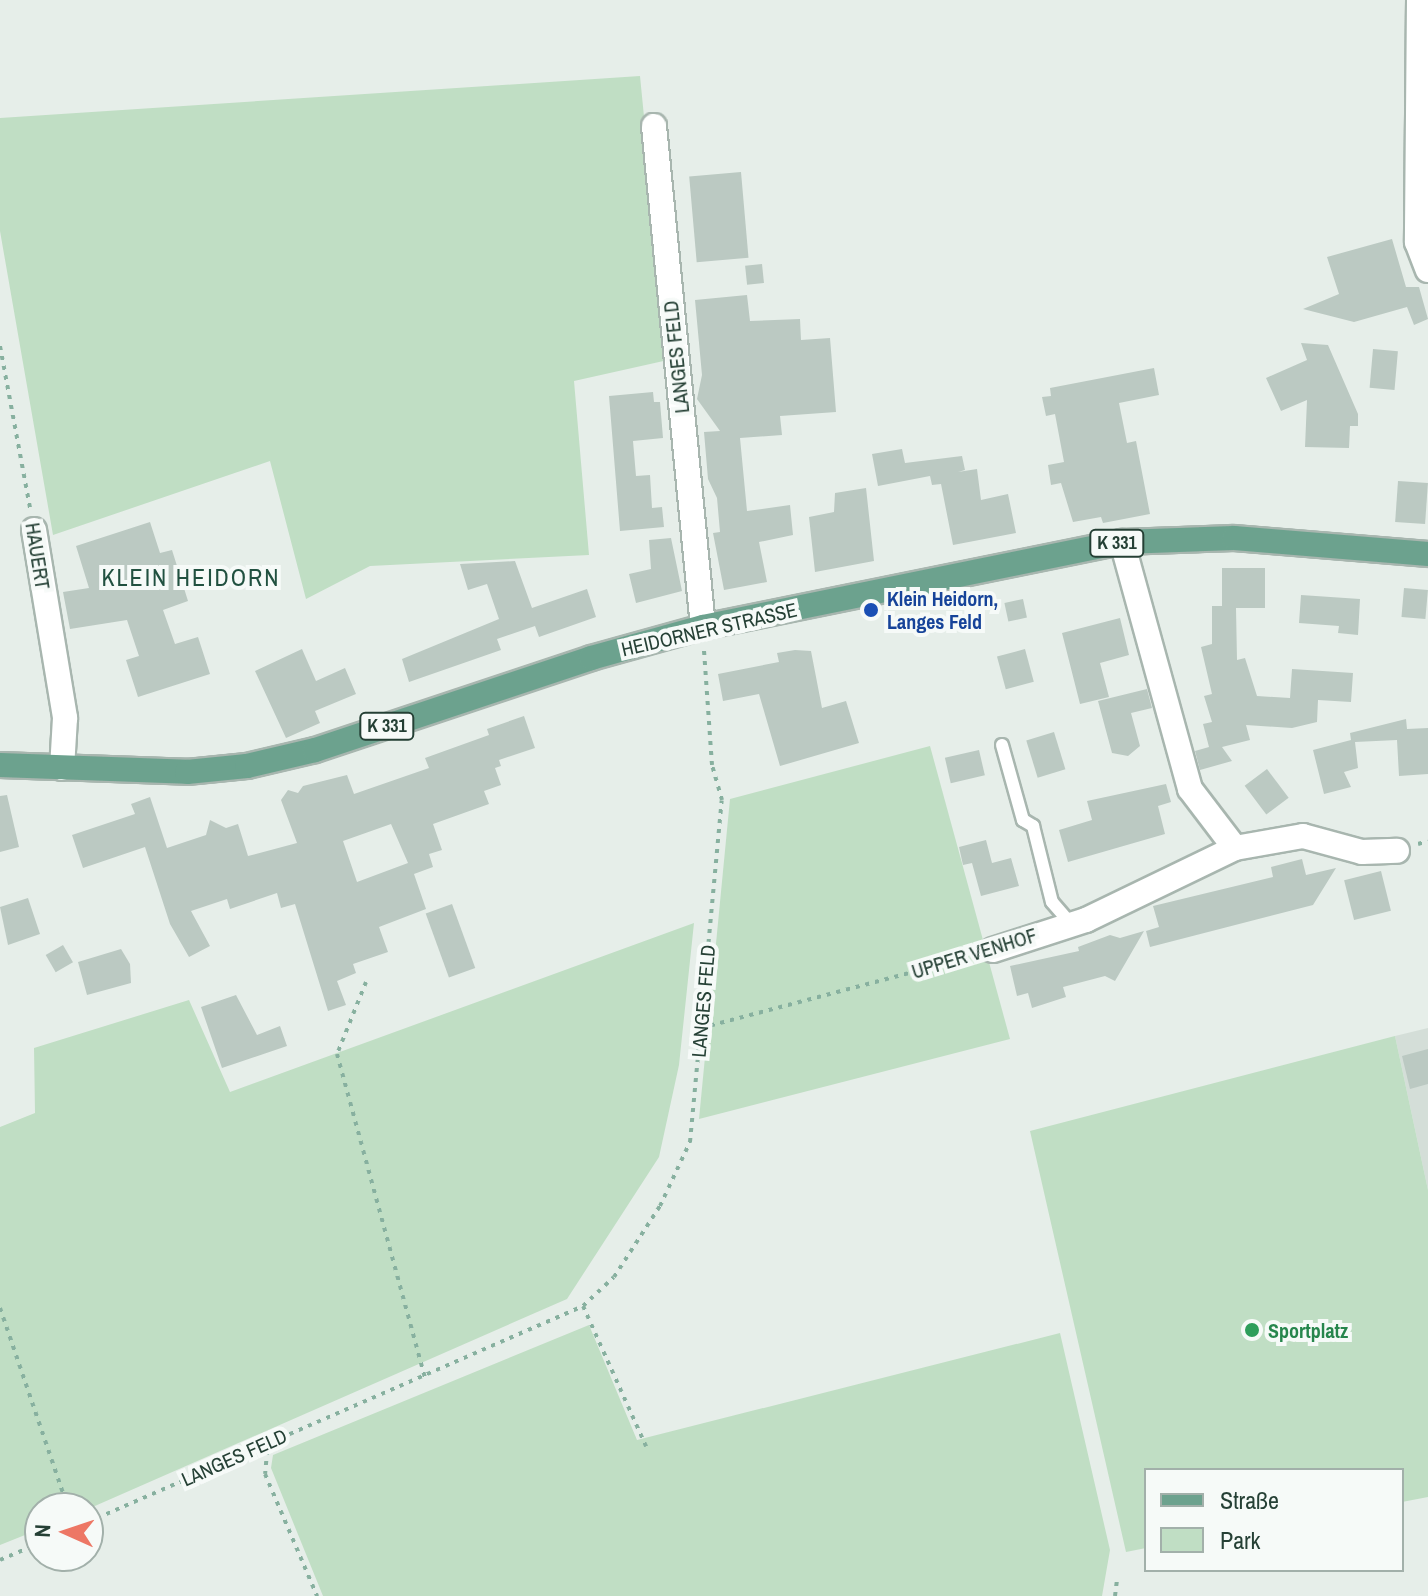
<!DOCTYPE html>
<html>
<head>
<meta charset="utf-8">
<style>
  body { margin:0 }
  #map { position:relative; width:1428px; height:1596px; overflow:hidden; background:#e6eee9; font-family:"Archivo Narrow",sans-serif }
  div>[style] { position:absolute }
  .built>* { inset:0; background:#d4ded8 }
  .green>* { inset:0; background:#c0dec4 }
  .building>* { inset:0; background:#bbc9c2; transform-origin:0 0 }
  .path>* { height:4px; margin-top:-2px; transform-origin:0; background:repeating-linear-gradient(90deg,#87b09f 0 4px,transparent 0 10px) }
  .roads { filter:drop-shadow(2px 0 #a8b6af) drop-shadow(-2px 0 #a8b6af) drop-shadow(0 2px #a8b6af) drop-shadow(0 -2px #a8b6af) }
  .service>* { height:12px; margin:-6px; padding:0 6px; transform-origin:6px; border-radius:6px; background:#fff }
  .minor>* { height:24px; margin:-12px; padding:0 12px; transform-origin:12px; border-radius:12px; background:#fff }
  .primary>* { height:24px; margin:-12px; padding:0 12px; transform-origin:12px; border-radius:12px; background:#6ca28e }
  .dots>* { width:22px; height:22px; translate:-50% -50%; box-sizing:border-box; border:4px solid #f6faf8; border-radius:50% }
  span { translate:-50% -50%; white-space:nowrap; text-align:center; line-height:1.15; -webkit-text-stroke:8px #f6faf8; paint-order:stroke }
  .shield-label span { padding:2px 6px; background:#f6faf8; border:2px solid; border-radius:6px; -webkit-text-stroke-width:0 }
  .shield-label { font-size:18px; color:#254035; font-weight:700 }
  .street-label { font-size:20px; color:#254035 }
  .transit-label { font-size:20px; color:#164399; font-weight:700 }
  .left { translate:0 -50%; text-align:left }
  .leisure-label { font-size:20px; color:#27864d; font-weight:700 }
  .quarter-label { font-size:24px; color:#215140; letter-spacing:2px }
  .legend { position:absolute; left:1144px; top:1468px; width:260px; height:104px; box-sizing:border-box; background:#f6faf8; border:2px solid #a2b0aa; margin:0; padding:10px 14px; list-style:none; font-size:24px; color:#254035 }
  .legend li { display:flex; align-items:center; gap:16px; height:40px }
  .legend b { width:40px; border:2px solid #a2b0aa }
  .north { position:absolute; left:24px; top:1492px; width:80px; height:80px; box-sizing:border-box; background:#f6faf8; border:2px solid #a2b0aa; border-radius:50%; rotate:273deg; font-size:22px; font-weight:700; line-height:32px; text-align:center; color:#254035 }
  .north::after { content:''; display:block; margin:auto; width:28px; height:36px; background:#ed7765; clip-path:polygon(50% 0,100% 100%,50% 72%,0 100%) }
</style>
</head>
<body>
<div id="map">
  <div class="built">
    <div style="clip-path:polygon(1428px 1028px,1428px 1190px,1395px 1036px)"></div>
  </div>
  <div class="green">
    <div style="clip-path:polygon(640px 76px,668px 360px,574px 381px,589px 555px,370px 566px,306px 599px,270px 461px,53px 535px,0 231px,0 118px)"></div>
    <div style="clip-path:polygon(930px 746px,1010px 1039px,699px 1119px,730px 799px)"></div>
    <div style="clip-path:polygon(694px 923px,679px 1065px,659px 1157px,567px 1299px,88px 1509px,40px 1508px,40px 1529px,0 1545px,0 1127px,35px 1113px,34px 1048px,189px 1000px,230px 1092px)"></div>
    <div style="clip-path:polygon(1395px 1036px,1428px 1190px,1428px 1497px,1402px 1502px,1402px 1470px,1146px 1470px,1146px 1548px,1126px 1552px,1030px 1131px)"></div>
    <div style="clip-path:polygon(589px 1325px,637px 1440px,1060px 1333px,1110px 1550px,1102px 1596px,323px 1596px,271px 1468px,273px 1455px)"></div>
  </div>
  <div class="building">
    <div style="left:741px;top:172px;width:86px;height:52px;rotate:85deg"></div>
    <div style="clip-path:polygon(1392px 239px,1406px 287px,1419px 287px,1428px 319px,1414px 325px,1407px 307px,1354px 322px,1303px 309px,1339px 294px,1327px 257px)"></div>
    <div style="left:762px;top:264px;width:19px;height:17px;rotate:84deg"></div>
    <div style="clip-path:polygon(747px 295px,750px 321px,800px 319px,801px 340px,830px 338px,836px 412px,780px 416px,782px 435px,740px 438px,747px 511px,790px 505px,793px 535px,759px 542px,767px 582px,724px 590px,713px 533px,720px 532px,717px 498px,708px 479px,704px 432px,720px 431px,697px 399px,702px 375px,695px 300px)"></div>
    <div style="clip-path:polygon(1301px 343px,1328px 345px,1358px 414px,1358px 426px,1350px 426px,1349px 448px,1305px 447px,1307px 400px,1281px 411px,1266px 378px,1307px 360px)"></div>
    <div style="left:1373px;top:349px;width:25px;height:39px;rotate:5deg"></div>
    <div style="clip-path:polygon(1154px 368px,1159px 395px,1119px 403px,1127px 443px,1136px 441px,1150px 514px,1103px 523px,1101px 517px,1073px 522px,1061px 483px,1051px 485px,1048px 465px,1064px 462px,1055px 414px,1046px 416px,1042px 397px,1051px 396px,1050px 388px)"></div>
    <div style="clip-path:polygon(653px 392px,654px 402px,660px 402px,663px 438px,633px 441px,636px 476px,650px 475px,652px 508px,662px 507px,664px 527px,620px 531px,609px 396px)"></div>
    <div style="clip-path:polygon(902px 449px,905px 463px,962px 456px,965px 470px,958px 472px,977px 469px,981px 500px,1008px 494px,1016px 533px,953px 545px,941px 484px,932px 485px,930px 476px,878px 486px,872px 454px)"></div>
    <div style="left:1398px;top:481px;width:30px;height:41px;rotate:4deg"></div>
    <div style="clip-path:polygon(866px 488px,874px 561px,815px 572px,809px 517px,834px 512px,835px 493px)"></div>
    <div style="clip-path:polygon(150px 522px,160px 553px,172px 550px,188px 601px,163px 610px,175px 644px,198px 637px,210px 674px,138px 697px,126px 660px,139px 656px,127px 620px,70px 629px,63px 592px,89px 588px,76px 546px)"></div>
    <div style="clip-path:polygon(671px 538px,682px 591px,636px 603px,629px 574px,651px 569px,649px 540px)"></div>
    <div style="clip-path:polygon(515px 561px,532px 608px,587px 589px,596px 617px,539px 637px,535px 626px,497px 639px,501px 650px,409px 682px,402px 659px,499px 619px,487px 584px,468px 590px,460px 564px)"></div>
    <div style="clip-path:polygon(1222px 568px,1265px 568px,1265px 608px,1236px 608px,1237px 660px,1245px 658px,1257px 696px,1290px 698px,1292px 669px,1353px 673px,1351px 702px,1318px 700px,1317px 722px,1292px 728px,1246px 725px,1250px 740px,1222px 747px,1232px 761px,1200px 770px,1195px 751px,1209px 747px,1203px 724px,1212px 722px,1204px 696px,1212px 694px,1201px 647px,1212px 644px,1212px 606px,1222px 606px)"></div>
    <div style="left:1404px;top:588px;width:24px;height:29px;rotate:5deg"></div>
    <div style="clip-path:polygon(1301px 595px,1360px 599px,1358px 635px,1338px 633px,1339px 626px,1299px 623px)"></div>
    <div style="left:1023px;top:599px;width:19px;height:19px;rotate:78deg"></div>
    <div style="clip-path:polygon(1120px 618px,1129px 655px,1100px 663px,1109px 697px,1080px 704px,1062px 633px)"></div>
    <div style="clip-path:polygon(302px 649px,316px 681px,345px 668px,356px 694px,315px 711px,320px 723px,286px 738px,255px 671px)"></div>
    <div style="left:1025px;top:649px;width:34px;height:29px;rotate:75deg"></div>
    <div style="clip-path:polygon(795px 650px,811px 651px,822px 708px,846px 701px,859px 743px,780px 766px,759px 694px,723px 701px,718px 674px,779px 662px,777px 653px)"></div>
    <div style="clip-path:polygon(1147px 689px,1152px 708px,1131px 713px,1140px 746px,1128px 756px,1112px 753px,1098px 701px)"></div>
    <div style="clip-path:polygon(evenodd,524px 716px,535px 748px,499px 760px,501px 766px,495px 768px,501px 785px,484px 791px,489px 804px,433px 824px,442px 850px,429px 854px,433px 867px,414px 874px,426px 909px,379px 927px,388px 952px,353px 964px,356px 973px,337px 981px,346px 1005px,328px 1011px,295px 904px,281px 908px,277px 893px,230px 909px,227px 899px,191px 911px,210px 946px,189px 957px,170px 924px,145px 847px,83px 868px,72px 835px,135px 814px,131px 804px,150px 797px,167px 848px,206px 835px,210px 820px,226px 828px,238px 824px,248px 856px,297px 843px,281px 800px,288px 790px,298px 793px,303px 786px,347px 775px,354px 794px,429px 768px,425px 758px,489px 735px,487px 729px,524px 716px,391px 824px,408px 863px,357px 882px,343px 841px,391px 824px)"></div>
    <div style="clip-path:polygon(1406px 719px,1407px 729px,1428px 728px,1428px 774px,1399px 776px,1397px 740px,1355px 742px,1358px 768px,1344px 772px,1351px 787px,1324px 794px,1313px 750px,1351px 740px,1350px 733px)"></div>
    <div style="left:1054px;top:732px;width:39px;height:29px;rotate:73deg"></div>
    <div style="left:979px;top:750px;width:26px;height:35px;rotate:77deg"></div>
    <div style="left:1267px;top:769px;width:36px;height:28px;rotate:53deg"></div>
    <div style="clip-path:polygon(1166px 784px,1171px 802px,1158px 806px,1165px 834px,1068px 862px,1059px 830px,1092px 820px,1087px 801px)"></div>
    <div style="clip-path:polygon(7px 795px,19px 847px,0 852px,0 796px)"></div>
    <div style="clip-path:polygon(986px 840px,992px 863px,1011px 858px,1019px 886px,981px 896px,972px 863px,963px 865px,959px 847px)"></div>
    <div style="clip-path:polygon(1302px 859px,1306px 875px,1336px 868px,1313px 905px,1150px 947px,1146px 931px,1159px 927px,1153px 906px,1273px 877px,1271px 867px)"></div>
    <div style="left:1381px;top:871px;width:41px;height:38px;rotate:76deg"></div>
    <div style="clip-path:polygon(28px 898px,40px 934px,8px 945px,0 907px)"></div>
    <div style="left:452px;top:904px;width:68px;height:28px;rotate:70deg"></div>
    <div style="clip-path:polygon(1144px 931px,1115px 981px,1105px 976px,1063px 987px,1066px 997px,1032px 1008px,1028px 993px,1017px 996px,1010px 966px,1079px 951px,1078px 947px,1110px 935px,1120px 938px)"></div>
    <div style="left:63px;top:945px;width:20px;height:20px;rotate:60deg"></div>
    <div style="clip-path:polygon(121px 949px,130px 964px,131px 983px,87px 995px,78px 962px)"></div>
    <div style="clip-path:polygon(236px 995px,257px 1035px,280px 1026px,287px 1046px,222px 1068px,201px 1007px)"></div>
    <div style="clip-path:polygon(1428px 1049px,1428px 1084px,1410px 1089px,1402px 1056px)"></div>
  </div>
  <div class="path">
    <div style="left:0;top:346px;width:165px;rotate:79.5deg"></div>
    <div style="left:1418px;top:844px;width:10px;rotate:-17deg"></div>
    <div style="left:366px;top:982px;width:78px;rotate:111.9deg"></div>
    <div style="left:337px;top:1054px;width:335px;rotate:74.8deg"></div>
    <div style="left:701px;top:1028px;width:281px;rotate:-14.8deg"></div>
    <div style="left:583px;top:1306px;width:154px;rotate:65.8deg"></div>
    <div style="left:0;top:1308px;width:211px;rotate:71.2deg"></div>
    <div style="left:268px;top:1441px;width:33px;rotate:95deg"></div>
    <div style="left:265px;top:1474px;width:133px;rotate:66.9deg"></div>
    <div style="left:88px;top:1522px;width:540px;rotate:-23.57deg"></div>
    <div style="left:583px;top:1306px;width:42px;rotate:-43.1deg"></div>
    <div style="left:614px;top:1277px;width:85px;rotate:-57.1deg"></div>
    <div style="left:660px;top:1206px;width:71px;rotate:-64.9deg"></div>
    <div style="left:690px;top:1142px;width:343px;rotate:-84.7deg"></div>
    <div style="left:722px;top:800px;width:36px;rotate:-106deg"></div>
    <div style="left:712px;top:765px;width:115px;rotate:-94deg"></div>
    <div style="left:0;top:1560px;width:43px;rotate:-23deg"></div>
    <div style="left:1115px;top:1596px;width:16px;rotate:-83deg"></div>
  </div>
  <div class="roads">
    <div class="service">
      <div style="left:1002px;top:745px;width:78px;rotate:74.4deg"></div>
      <div style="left:1023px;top:820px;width:12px;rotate:31deg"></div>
      <div style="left:1033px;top:826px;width:78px;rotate:76deg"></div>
      <div style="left:1052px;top:902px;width:28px;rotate:49deg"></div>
    </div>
    <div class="minor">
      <div style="left:1419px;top:0;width:242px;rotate:90.5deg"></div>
      <div style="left:1417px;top:242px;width:30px;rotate:69deg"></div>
      <div style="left:654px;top:126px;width:503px;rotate:84.41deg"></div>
      <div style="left:34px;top:530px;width:191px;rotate:80.6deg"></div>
      <div style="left:65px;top:718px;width:50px;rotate:93.4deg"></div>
      <div style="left:1122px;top:542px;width:256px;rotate:74.6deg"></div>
      <div style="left:1190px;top:789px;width:74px;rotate:52.7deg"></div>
      <div style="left:993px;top:950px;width:98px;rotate:-17.9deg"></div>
      <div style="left:1086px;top:920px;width:165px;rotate:-25.8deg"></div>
      <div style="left:1235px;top:848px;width:69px;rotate:-10deg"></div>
      <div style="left:1303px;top:836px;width:61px;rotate:15.2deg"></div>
      <div style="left:1362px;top:852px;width:35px;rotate:-2deg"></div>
    </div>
    <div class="primary">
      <div style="left:0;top:765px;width:187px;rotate:2.1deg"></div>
      <div style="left:187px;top:772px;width:60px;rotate:-5.7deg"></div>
      <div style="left:247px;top:766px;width:70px;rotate:-13.2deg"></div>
      <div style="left:315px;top:750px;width:291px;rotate:-18.4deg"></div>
      <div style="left:591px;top:658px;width:116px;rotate:-15.5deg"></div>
      <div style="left:703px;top:627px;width:428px;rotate:-11.5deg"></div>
      <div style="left:1122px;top:542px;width:112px;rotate:-2deg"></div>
      <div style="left:1234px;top:538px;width:195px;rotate:4.7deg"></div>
    </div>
  </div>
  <div class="dots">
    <div style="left:871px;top:610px;background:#1a4fb4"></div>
    <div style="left:1252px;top:1330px;background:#2e9e5b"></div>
  </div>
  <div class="shield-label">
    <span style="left:1117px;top:543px">K 331</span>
    <span style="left:387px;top:726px">K 331</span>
  </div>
  <div class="street-label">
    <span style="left:676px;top:357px;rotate:-96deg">LANGES FELD</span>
    <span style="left:38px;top:556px;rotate:81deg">HAUERT</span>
    <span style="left:709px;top:629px;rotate:-13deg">HEIDORNER STRASSE</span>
    <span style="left:974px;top:953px;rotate:-17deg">UPPER VENHOF</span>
    <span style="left:703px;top:1001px;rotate:-85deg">LANGES FELD</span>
    <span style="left:234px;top:1457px;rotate:-24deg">LANGES FELD</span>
  </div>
  <div class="transit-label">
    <span class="left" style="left:887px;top:610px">Klein Heidorn,<br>Langes Feld</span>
  </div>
  <div class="leisure-label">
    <span class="left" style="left:1268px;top:1330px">Sportplatz</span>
  </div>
  <div class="quarter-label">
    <span style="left:191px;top:578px">KLEIN HEIDORN</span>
  </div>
  <ul class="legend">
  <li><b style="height:10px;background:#6ca28e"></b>Straße</li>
  <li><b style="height:22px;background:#c0dec4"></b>Park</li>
  </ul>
  <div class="north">N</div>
</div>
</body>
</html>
